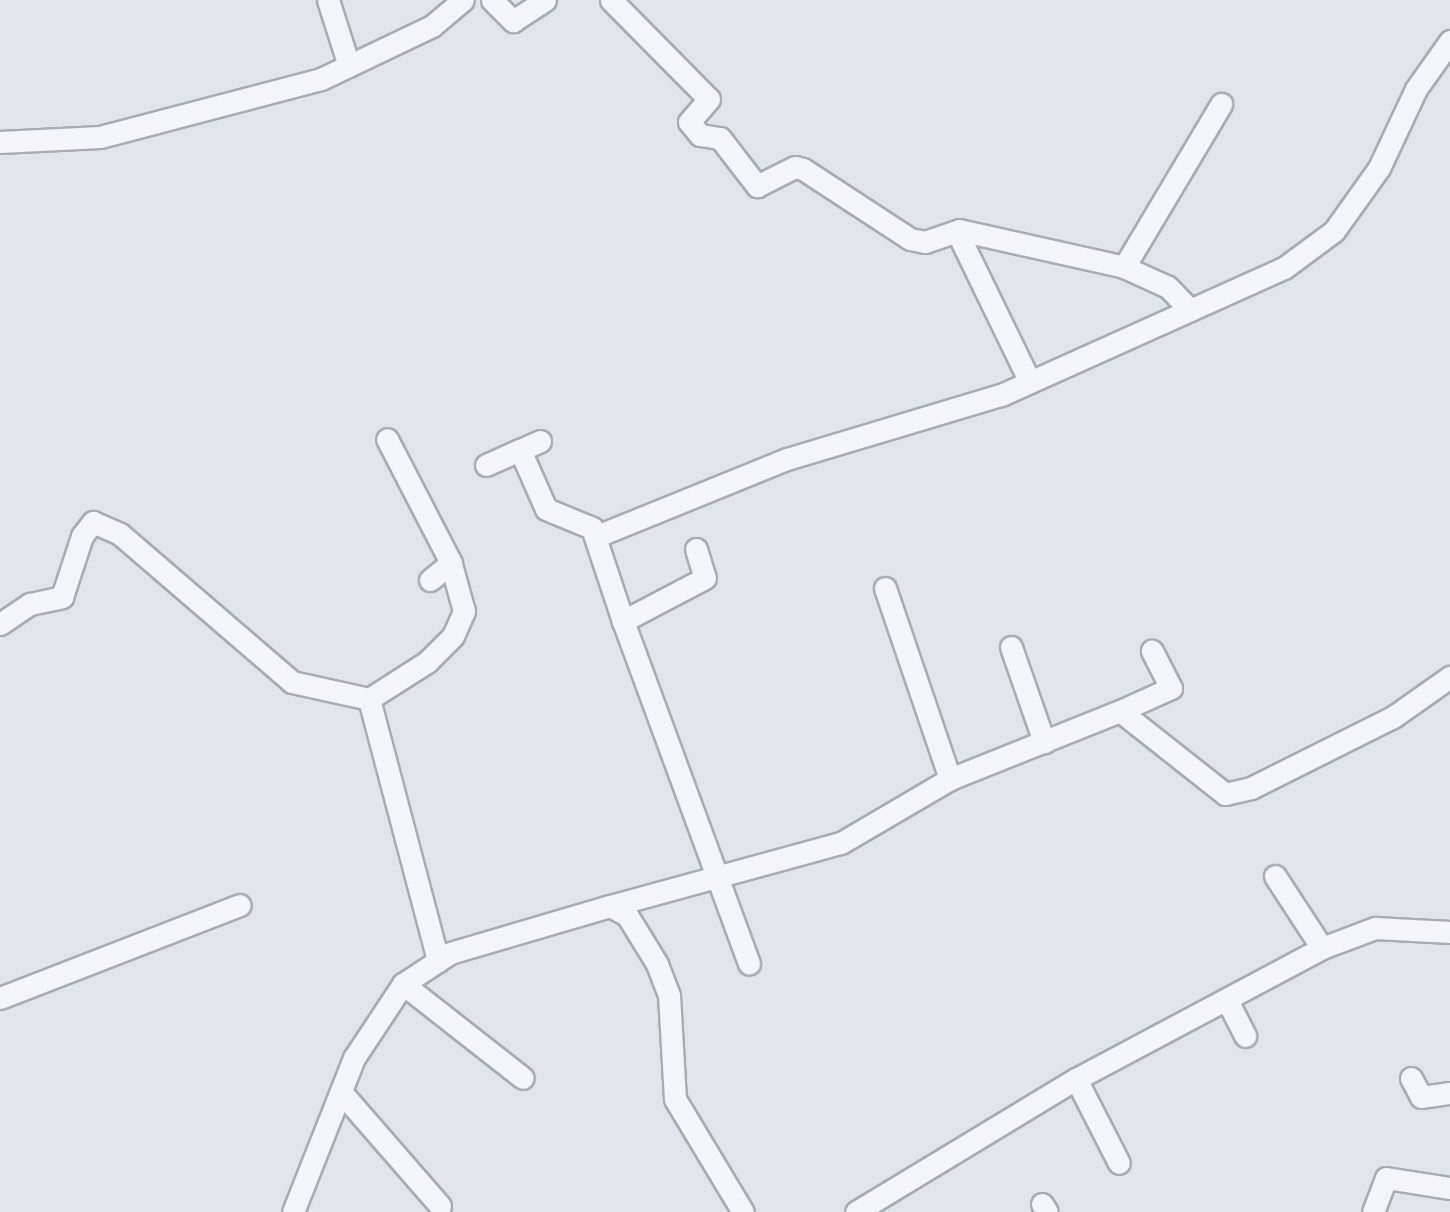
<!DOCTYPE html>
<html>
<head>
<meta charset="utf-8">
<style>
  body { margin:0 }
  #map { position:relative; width:1450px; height:1212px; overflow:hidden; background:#e1e5e9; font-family:Barlow,sans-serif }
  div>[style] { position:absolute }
  .roads { filter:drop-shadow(2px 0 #a6acb3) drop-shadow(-2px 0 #a6acb3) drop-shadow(0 2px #a6acb3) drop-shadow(0 -2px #a6acb3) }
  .minor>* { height:21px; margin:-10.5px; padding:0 10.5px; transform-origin:10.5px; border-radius:10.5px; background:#f4f5f8 }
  span { translate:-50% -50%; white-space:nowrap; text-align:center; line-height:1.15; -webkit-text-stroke:7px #f1f3f7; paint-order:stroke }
</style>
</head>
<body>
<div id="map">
  <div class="roads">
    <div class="minor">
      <div style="left:328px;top:0;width:69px;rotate:72.3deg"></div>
      <div style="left:492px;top:0;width:30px;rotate:45deg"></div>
      <div style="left:513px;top:21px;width:38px;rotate:-33deg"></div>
      <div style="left:611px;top:0;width:139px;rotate:45.3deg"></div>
      <div style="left:709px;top:99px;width:30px;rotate:131deg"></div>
      <div style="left:689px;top:122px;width:17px;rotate:50deg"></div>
      <div style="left:700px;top:135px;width:20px;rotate:9deg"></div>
      <div style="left:720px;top:138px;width:61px;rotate:52.4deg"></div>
      <div style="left:757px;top:186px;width:42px;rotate:-26.6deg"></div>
      <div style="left:795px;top:167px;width:8px;rotate:14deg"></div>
      <div style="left:803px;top:169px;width:128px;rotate:33.2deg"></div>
      <div style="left:910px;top:239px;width:15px;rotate:11deg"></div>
      <div style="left:925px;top:242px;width:36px;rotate:-19deg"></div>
      <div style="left:959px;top:230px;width:169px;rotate:12.6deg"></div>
      <div style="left:1124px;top:267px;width:48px;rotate:24.4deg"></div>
      <div style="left:1168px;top:287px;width:32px;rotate:46deg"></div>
      <div style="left:0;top:142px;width:100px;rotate:-2.9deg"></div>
      <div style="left:100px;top:137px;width:228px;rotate:-14.7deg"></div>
      <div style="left:321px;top:79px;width:123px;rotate:-25.5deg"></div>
      <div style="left:432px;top:26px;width:40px;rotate:-40deg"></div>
      <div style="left:960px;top:238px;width:160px;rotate:64.1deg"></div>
      <div style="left:1124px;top:267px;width:190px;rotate:-59.2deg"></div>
      <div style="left:520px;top:450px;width:22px;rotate:-24deg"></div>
      <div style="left:486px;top:465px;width:37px;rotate:-24deg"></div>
      <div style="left:520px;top:450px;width:64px;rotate:66.2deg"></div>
      <div style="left:546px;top:509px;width:50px;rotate:22.4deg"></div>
      <div style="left:592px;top:528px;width:98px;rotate:71.6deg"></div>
      <div style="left:597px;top:536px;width:205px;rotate:-22.1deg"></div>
      <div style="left:787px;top:459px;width:223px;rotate:-16.7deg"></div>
      <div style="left:1001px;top:395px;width:310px;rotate:-24.2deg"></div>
      <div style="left:1284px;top:268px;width:62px;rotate:-36.5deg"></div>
      <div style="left:1334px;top:231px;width:77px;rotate:-54.5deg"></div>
      <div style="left:1379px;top:168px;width:87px;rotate:-64.9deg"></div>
      <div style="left:1416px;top:89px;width:59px;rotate:-54.7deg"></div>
      <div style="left:696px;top:549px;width:30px;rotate:73deg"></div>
      <div style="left:705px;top:578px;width:93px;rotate:152.3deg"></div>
      <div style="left:623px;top:621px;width:365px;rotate:69.8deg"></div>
      <div style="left:430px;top:580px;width:27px;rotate:-39deg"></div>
      <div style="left:885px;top:588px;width:202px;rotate:71.2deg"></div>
      <div style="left:0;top:624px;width:36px;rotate:-34deg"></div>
      <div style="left:30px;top:604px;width:33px;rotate:-12deg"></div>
      <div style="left:62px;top:597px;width:64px;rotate:-71.8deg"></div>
      <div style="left:82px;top:536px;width:18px;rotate:-52deg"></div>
      <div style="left:93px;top:522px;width:30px;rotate:24deg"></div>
      <div style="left:120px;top:534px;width:227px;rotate:40.7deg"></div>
      <div style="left:292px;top:682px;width:79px;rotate:12.4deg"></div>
      <div style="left:369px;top:699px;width:271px;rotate:75.2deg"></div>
      <div style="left:1011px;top:647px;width:101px;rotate:70.8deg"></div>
      <div style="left:369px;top:699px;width:69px;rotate:-32.5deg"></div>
      <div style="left:427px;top:662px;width:37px;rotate:-45deg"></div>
      <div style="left:453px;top:636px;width:27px;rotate:-66deg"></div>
      <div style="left:464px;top:611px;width:52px;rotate:-105.6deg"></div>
      <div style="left:450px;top:561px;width:137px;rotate:-117.3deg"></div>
      <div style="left:1120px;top:711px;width:56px;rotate:-24.3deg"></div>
      <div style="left:1171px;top:688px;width:42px;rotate:-117.2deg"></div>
      <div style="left:1275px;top:876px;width:86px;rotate:56.9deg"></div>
      <div style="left:610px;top:906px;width:239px;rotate:-15.3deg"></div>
      <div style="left:841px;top:843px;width:126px;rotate:-30.4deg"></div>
      <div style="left:950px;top:779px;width:183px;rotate:-21.8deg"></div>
      <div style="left:1120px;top:711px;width:134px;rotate:38.3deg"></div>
      <div style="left:1225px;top:794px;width:27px;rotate:-13deg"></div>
      <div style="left:1251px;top:788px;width:159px;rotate:-26.6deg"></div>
      <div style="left:1393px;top:717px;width:70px;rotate:-35.1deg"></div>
      <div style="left:403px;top:984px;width:152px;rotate:38.1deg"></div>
      <div style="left:0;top:998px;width:257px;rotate:-21.2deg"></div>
      <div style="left:1228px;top:1002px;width:38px;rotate:63deg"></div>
      <div style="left:1411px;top:1078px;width:21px;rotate:62deg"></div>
      <div style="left:1421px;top:1097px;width:29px;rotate:-8deg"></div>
      <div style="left:1076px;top:1079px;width:94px;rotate:62.9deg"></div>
      <div style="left:341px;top:1092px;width:151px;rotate:49deg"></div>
      <div style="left:1042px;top:1204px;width:9px;rotate:58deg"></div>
      <div style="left:293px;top:1212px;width:166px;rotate:-68.4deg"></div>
      <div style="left:354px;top:1058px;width:89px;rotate:-56.5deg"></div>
      <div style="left:403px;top:984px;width:56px;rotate:-33.4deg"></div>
      <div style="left:450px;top:953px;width:167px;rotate:-16.4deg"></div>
      <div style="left:610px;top:906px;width:19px;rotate:28deg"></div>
      <div style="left:627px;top:915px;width:57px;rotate:58.5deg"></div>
      <div style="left:657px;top:964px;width:33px;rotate:69deg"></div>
      <div style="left:669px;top:995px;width:104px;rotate:86.7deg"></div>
      <div style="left:675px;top:1099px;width:132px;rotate:59deg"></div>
      <div style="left:856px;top:1212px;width:257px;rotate:-31.2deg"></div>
      <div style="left:1076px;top:1079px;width:279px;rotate:-28deg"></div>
      <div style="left:1322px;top:948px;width:57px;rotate:-20.7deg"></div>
      <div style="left:1375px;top:928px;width:75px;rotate:3.1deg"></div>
      <div style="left:1373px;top:1212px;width:36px;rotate:-69deg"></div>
      <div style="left:1386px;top:1178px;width:65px;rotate:8.9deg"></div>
    </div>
  </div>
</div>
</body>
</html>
